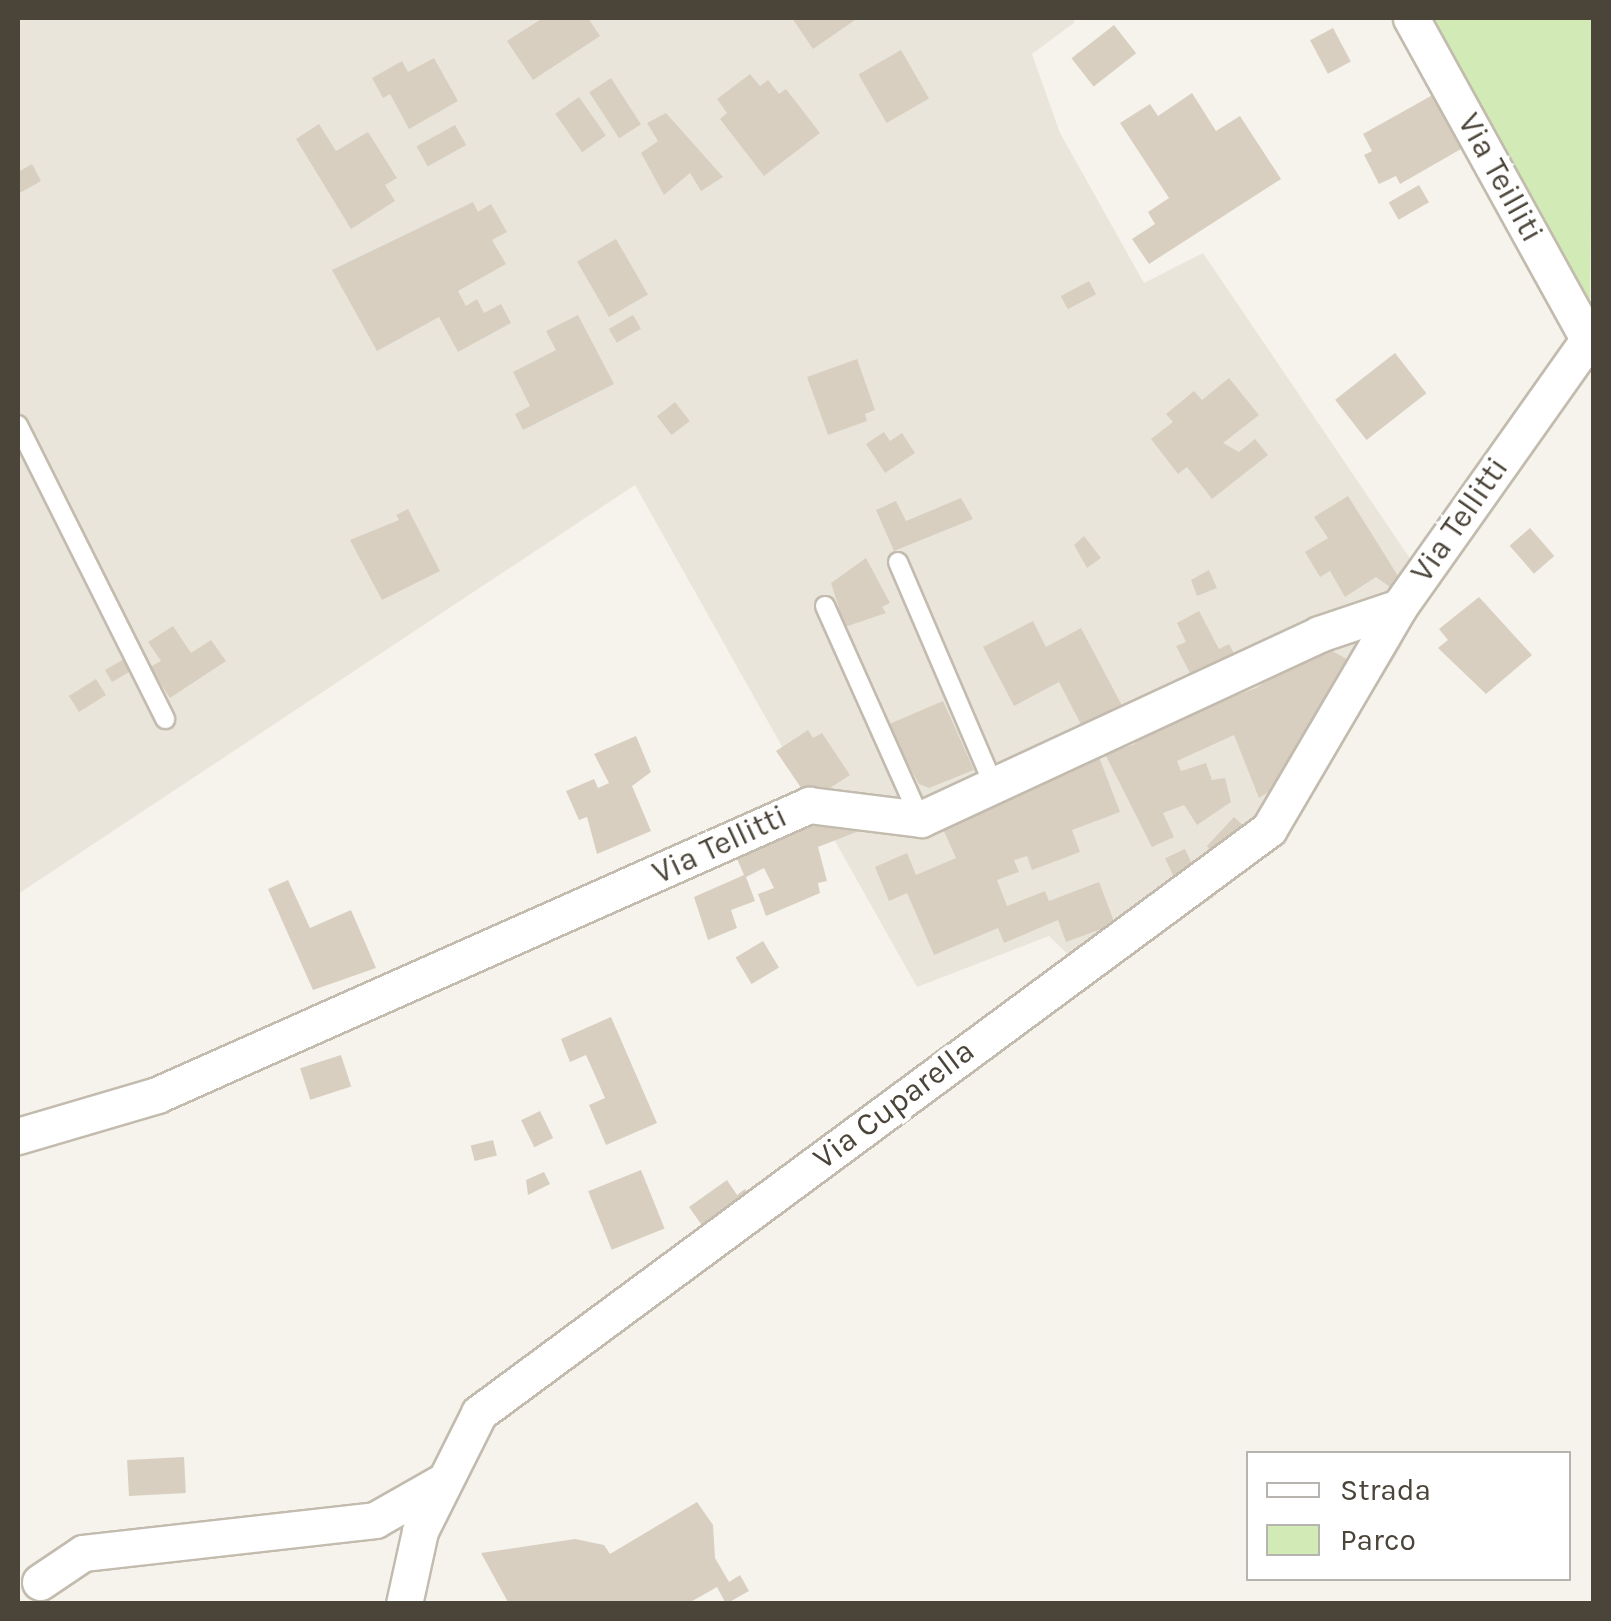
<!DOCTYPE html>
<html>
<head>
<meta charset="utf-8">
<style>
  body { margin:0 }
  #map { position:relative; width:1611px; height:1621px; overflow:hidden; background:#f6f3ec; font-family:Karla,sans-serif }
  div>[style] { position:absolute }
  .residential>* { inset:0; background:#eae5da }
  .green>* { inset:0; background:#d2eab5 }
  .building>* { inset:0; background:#d8cfc1; transform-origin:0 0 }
  .roads { filter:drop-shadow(2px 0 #c2bbae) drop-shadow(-2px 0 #c2bbae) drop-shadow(0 2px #c2bbae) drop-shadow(0 -2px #c2bbae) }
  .lane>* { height:18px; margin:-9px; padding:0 9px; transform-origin:9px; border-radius:9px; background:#fff }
  .street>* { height:35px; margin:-17.5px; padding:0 17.5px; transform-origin:17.5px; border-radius:17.5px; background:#fff }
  span { translate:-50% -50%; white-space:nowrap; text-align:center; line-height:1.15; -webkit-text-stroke:8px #fff; paint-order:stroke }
  .street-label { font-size:32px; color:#4b4439 }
  .frame { position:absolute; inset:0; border:20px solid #4b4439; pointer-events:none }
  .legend { position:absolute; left:1246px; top:1451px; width:325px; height:130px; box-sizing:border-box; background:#fff; border:2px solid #b7b4b0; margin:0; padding:12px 18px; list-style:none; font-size:30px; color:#4b4439 }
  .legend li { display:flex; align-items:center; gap:20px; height:50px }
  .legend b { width:50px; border:2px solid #b7b4b0 }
</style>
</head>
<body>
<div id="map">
  <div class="residential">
    <div style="clip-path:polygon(18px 18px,1072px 18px,1075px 22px,1032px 54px,1060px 133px,1144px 283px,1203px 253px,1428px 585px,1400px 649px,1306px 800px,1213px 898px,1089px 975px,1049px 936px,917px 987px,635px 485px,18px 894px)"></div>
  </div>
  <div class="green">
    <div style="clip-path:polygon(1421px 18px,1593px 18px,1590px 307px)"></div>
  </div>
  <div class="building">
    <div style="clip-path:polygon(543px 18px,588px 18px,600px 36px,533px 80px,507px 41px)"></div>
    <div style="clip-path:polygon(792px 18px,858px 18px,813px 49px)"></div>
    <div style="left:1114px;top:25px;width:36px;height:54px;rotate:52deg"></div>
    <div style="left:1333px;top:28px;width:38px;height:26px;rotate:62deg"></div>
    <div style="left:901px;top:50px;width:56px;height:49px;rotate:60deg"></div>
    <div style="clip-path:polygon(434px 58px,458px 101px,409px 129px,390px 94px,383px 98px,372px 78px,402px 61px,408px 72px)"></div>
    <div style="clip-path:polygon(750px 74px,760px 86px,768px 80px,779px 94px,786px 89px,820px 133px,764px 176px,720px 119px,727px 113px,717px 99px)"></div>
    <div style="left:611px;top:78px;width:55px;height:26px;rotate:57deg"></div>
    <div style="clip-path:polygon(1438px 92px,1468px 145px,1400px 184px,1396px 176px,1379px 184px,1364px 155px,1372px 151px,1363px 134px)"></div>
    <div style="clip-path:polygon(1192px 93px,1216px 131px,1240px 116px,1281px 179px,1149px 264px,1132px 239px,1155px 224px,1148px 212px,1169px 198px,1120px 123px,1150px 104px,1158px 116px)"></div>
    <div style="left:579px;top:97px;width:47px;height:29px;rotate:55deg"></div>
    <div style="clip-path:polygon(666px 113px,723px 177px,701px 191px,690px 173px,664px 195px,641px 153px,658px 141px,647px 123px)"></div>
    <div style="clip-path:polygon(319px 124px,336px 151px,368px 132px,397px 178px,385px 185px,395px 201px,351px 229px,296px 139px)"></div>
    <div style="left:455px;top:125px;width:23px;height:44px;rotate:61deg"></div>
    <div style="clip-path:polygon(32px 164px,41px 181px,18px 194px,18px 172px)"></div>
    <div style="left:1419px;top:185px;width:20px;height:35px;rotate:60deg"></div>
    <div style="clip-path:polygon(473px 202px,478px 212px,491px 204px,507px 232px,492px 240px,506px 264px,458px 291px,466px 306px,477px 299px,484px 313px,501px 304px,511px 323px,458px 352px,439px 317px,377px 351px,332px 270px)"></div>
    <div style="left:616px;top:239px;width:64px;height:45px;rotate:60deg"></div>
    <div style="left:1089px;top:281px;width:15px;height:32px;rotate:62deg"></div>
    <div style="clip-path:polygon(578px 315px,614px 384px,523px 430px,515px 414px,530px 406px,513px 372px,556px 350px,546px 331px)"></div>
    <div style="left:633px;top:315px;width:16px;height:28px;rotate:60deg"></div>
    <div style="left:1395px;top:353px;width:51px;height:76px;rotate:52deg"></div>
    <div style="clip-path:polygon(857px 359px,875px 410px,865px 414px,867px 421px,828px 435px,807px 377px)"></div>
    <div style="clip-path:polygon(1229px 378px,1259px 415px,1223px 443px,1239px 452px,1255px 439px,1268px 455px,1212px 499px,1187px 467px,1178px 474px,1151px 439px,1173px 422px,1166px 414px,1194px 391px,1202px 400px)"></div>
    <div style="left:675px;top:402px;width:24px;height:23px;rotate:52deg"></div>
    <div style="clip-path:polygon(884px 432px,890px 441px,902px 433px,915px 453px,885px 473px,866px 444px)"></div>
    <div style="clip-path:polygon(1348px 496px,1398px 576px,1390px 587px,1376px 577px,1345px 597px,1330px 571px,1320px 577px,1305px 552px,1328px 538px,1314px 517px)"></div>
    <div style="clip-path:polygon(961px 498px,973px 519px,894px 551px,876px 510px,896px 501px,906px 521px)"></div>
    <div style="clip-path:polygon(408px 509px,440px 571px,382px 600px,350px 540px,399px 520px,396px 515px)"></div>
    <div style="left:1530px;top:528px;width:37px;height:27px;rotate:49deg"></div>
    <div style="clip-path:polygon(1084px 536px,1101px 558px,1087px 568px,1074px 545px)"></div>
    <div style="clip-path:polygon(866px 558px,890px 603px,882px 607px,886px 613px,845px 627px,831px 583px)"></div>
    <div style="clip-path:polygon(1209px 570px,1217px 588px,1197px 596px,1191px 580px)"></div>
    <div style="clip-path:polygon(1479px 597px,1532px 655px,1486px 694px,1438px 648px,1448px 640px,1439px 629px)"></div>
    <div style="clip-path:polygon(1199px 611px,1219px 649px,1229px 644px,1239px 663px,1179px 693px,1174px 681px,1190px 673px,1176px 646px,1186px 642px,1177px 623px)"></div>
    <div style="clip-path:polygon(1033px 621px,1046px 647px,1081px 628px,1128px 717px,1088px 738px,1059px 682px,1014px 706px,983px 647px)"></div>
    <div style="clip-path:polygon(173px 626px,191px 653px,211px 640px,226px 661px,170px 698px,150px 667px,161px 661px,148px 642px)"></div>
    <div style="clip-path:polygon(1322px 645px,1357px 665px,1291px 777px,1259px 798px,1234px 735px,1177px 761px,1181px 771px,1206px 763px,1212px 780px,1225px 778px,1231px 802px,1197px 825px,1184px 805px,1163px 813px,1174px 837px,1152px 847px,1105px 754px,1135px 744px,1133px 734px,1256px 688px)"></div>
    <div style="left:124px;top:659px;width:14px;height:22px;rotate:60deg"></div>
    <div style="left:96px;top:679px;width:19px;height:32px;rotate:58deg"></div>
    <div style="clip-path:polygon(943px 701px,974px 770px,929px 788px,919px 784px,887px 725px)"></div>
    <div style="clip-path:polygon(808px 730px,813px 738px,822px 733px,850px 775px,810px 801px,776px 751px)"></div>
    <div style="clip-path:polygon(636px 736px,651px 772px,632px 786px,651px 831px,597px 854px,587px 817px,579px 820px,566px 791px,594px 779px,598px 788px,609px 783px,594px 754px)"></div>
    <div style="clip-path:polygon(1099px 757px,1120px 812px,1072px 830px,1080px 852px,1032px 870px,1027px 856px,1014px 860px,1019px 872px,997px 880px,1007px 906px,1045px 891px,1049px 901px,1099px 882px,1115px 924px,1066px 942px,1058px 920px,1004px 943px,998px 928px,934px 955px,907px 893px,889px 901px,875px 867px,907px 853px,916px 875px,956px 858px,942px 827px,1002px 804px,999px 795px)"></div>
    <div style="clip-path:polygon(860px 814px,864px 829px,818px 847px,827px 881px,818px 883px,820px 893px,766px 916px,758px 894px,774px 888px,764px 868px,746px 877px,755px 901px,731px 910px,737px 928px,708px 940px,694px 897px,744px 875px,732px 847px,775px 831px,779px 841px,802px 823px)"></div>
    <div style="left:1234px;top:817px;width:16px;height:40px;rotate:43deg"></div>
    <div style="left:1185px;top:849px;width:29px;height:22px;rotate:65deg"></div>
    <div style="clip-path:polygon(288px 880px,310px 928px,351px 910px,376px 968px,313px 990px,268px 889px)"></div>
    <div style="left:763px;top:941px;width:31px;height:32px;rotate:59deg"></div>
    <div style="clip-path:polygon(611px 1017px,657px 1123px,606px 1145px,589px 1105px,605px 1098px,586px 1055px,570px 1062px,561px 1039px)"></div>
    <div style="left:341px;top:1055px;width:33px;height:43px;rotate:72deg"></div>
    <div style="left:540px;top:1111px;width:30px;height:21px;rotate:64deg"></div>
    <div style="left:493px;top:1140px;width:16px;height:23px;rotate:76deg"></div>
    <div style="left:641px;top:1170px;width:63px;height:57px;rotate:68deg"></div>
    <div style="clip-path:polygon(544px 1172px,550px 1184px,528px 1195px,526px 1180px)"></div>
    <div style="clip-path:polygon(727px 1180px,737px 1195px,745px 1189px,752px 1198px,706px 1231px,689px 1207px)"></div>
    <div style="left:184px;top:1457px;width:36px;height:57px;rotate:87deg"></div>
    <div style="clip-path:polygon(697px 1502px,713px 1525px,715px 1558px,729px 1582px,740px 1575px,749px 1591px,726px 1604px,717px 1587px,687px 1604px,509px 1604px,481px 1553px,575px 1539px,604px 1545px,610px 1554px)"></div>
  </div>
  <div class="roads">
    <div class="lane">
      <div style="left:18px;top:425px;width:329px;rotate:63.4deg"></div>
      <div style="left:898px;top:562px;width:244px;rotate:66.8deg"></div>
      <div style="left:825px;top:606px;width:232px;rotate:65.9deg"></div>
    </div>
    <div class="street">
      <div style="left:1411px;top:18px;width:367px;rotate:61.1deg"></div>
      <div style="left:18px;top:1136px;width:145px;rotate:-16.4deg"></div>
      <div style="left:157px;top:1095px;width:714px;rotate:-23.98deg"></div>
      <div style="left:809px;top:805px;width:113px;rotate:7.1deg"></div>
      <div style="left:921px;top:819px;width:439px;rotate:-24.9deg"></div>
      <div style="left:1319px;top:634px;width:84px;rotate:-18.6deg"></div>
      <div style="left:40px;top:1582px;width:52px;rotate:-34deg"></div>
      <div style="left:83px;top:1553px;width:294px;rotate:-6.4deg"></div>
      <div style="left:375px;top:1520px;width:75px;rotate:-29.6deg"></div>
      <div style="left:404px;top:1604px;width:75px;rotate:-77.6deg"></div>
      <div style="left:420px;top:1531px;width:132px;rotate:-63.4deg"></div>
      <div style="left:479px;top:1413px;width:982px;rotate:-36.47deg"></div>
      <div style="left:1269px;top:829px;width:257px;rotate:-59.6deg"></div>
      <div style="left:1399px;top:607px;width:337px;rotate:-54.7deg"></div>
    </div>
  </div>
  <div class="street-label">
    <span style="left:1500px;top:178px;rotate:61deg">Via Teilliti</span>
    <span style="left:1460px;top:520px;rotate:-55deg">Via Tellitti</span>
    <span style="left:720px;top:845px;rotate:-25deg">Via Tellitti</span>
    <span style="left:894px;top:1105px;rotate:-37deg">Via Cuparella</span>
  </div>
  <div class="frame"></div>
  <ul class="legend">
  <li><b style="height:12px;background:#fff"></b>Strada</li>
  <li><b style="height:28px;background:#d2eab5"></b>Parco</li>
  </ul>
</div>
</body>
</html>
